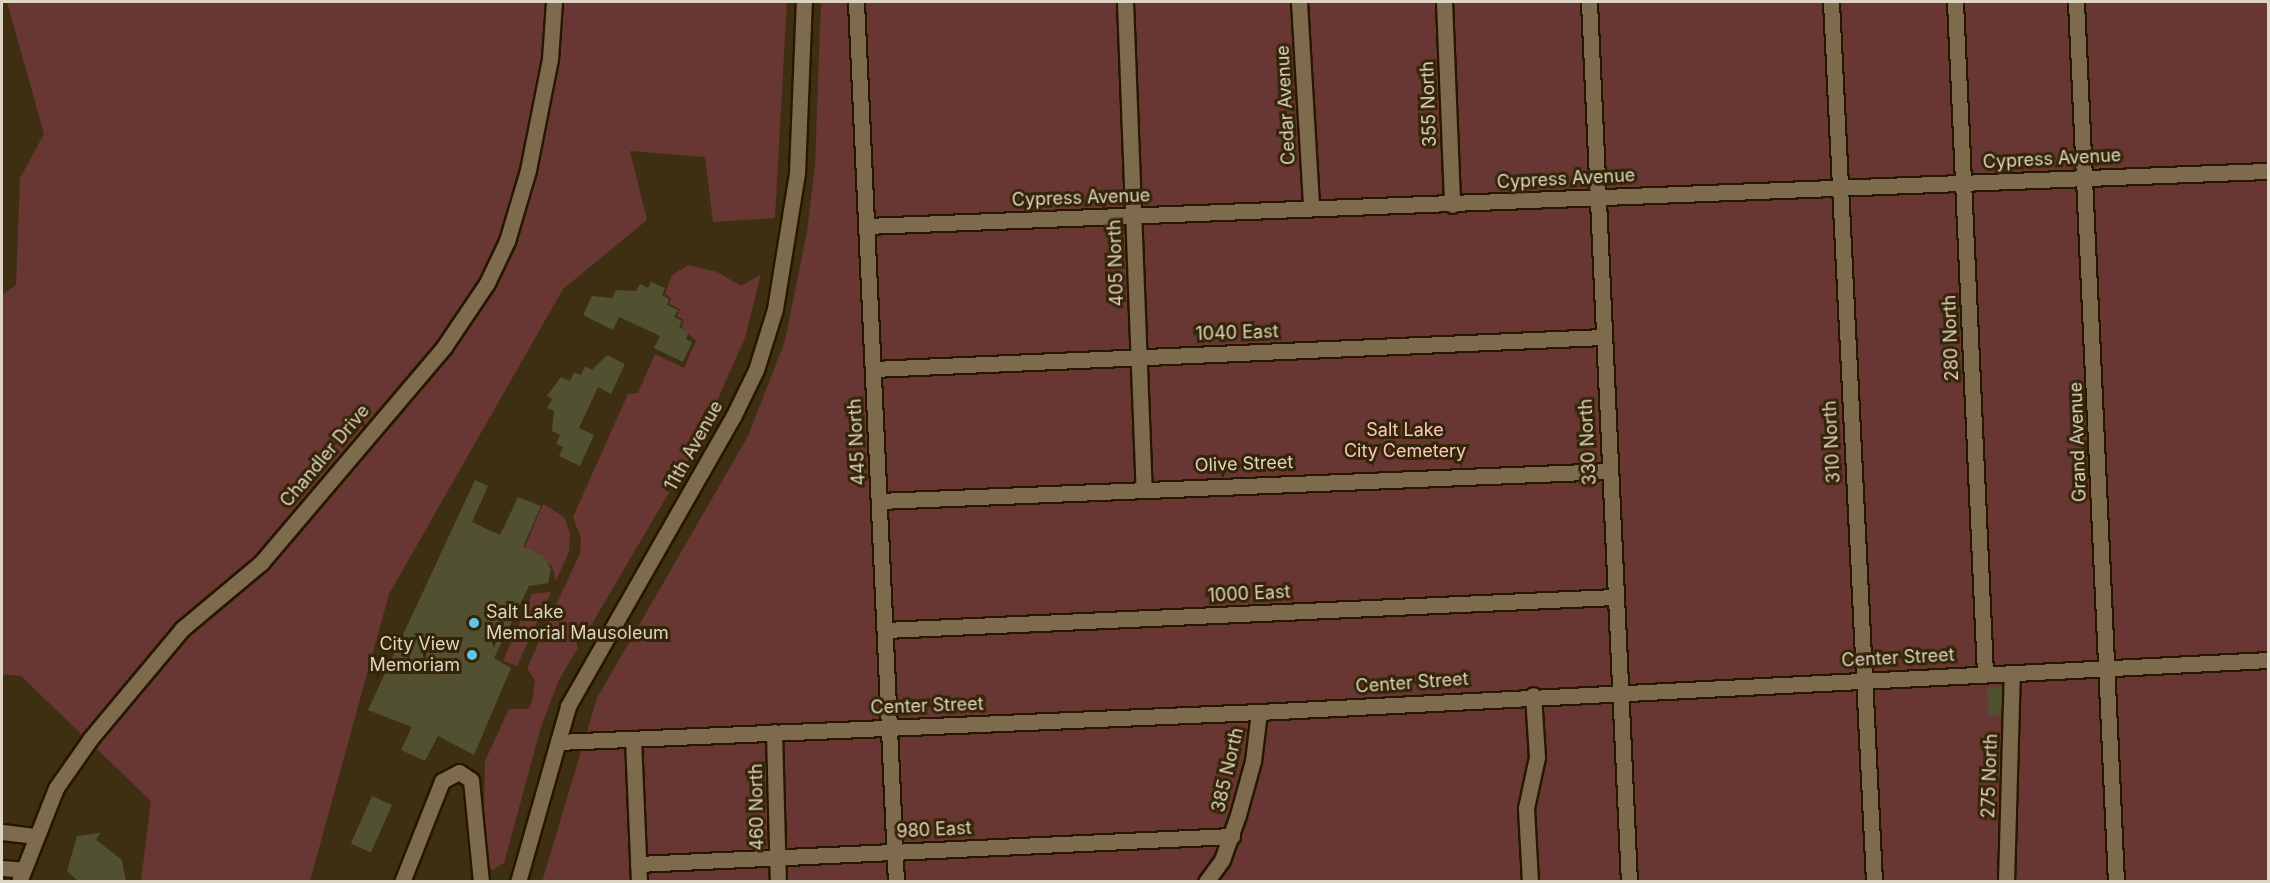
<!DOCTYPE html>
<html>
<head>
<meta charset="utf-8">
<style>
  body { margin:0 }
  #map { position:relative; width:2270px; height:883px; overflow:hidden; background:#3f2f12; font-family:Inter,sans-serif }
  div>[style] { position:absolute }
  .green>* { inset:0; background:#683633 }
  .building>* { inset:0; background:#515030; transform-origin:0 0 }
  .roads { filter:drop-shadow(2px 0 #261700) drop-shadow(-2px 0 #261700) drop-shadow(0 2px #261700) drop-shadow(0 -2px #261700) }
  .minor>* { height:15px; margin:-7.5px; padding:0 7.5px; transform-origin:7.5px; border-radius:7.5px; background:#7e6b4d }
  .dots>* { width:16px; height:16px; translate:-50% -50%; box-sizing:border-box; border:3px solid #352507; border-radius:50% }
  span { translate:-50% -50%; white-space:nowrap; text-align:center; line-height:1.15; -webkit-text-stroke:6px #352507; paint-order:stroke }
  .street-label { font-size:18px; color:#ded4c3 }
  .park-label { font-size:18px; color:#f9c8c3 }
  .poi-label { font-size:18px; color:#ded4c3 }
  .left { translate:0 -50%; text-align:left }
  .right { translate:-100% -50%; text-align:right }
  .frame { position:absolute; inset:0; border:3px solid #ded4c3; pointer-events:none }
</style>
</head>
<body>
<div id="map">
  <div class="green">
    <div style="clip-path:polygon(7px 2px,787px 2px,775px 218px,713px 222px,705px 157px,630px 151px,647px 220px,563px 289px,389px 594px,310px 881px,141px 881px,151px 801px,21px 676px,2px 674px,2px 295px,16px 285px,20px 178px,44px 134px)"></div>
    <div style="clip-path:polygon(821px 2px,2268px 2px,2268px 881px,542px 882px,597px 698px,748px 436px,785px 341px,807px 232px,815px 164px)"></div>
    <div style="clip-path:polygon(688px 265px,717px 272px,741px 286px,761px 274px,745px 338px,698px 443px,559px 680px,541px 727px,504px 863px,492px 870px,483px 856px,485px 761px,509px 709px,528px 709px,532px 702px,535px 680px,527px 668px,580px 553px,581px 539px,573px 517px,628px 394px,638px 393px,655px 354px,684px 368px,696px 341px,681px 326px,684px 320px,677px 316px,680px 309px,669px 304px,671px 298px,665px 294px,672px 275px)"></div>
    <div style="clip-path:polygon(543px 504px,564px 517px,570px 533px,569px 552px,556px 581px,552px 566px,523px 551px)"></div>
    <div style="clip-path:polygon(551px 592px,517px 666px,503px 661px,532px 594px)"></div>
  </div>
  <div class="building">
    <div style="clip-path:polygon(651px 282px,665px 288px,662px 295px,669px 299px,667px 305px,678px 310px,674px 317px,682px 321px,679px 327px,689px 332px,686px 339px,692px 342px,683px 362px,654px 348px,660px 336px,619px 317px,613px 330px,583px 315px,592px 296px,612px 298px,616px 290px,636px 291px,640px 284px,648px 288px)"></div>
    <div style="clip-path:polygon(607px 355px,625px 364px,611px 394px,598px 387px,579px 428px,594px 435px,580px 466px,559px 456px,563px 447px,556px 444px,560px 435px,552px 431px,554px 411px,547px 408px,552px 399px,547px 396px,561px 377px,570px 381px,574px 372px,581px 375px,585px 366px,592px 370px)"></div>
    <div style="clip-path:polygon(475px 480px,488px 486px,472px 522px,500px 535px,518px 497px,541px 506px,523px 547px,544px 556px,551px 570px,548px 583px,529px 586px,494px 658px,511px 668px,474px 755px,438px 736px,425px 761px,401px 750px,412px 727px,368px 710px)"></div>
    <div style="clip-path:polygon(1987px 687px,2002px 687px,2001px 715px,1988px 716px)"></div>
    <div style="left:372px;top:796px;width:22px;height:52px;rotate:24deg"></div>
    <div style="clip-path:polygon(100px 833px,96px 840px,122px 860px,126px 882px,79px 882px,67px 871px,77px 836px)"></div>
  </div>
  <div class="roads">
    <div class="minor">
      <div style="left:856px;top:2px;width:881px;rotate:87.4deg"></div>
      <div style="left:1125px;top:2px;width:485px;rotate:87.8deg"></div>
      <div style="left:1299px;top:2px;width:204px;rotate:86.6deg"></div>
      <div style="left:1444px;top:2px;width:203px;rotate:87.7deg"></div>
      <div style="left:1589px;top:2px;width:881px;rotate:87.4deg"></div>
      <div style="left:1831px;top:2px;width:881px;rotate:87.2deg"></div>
      <div style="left:1955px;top:2px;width:673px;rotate:87.44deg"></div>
      <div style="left:2076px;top:2px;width:881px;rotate:87.4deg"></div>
      <div style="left:866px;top:226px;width:1403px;rotate:-2.25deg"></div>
      <div style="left:873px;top:369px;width:731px;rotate:-2.51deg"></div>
      <div style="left:879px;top:501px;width:731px;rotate:-2.35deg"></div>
      <div style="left:885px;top:630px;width:731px;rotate:-2.59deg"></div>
      <div style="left:774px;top:732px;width:150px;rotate:88.5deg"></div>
      <div style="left:633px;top:739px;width:143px;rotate:87.6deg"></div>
      <div style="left:558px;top:742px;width:702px;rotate:-2.45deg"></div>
      <div style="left:1259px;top:712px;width:1010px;rotate:-2.95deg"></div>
      <div style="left:2px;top:832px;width:32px;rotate:7deg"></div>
      <div style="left:638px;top:864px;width:595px;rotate:-2.7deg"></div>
      <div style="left:2px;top:868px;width:21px;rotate:5deg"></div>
      <div style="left:19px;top:882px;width:101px;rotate:-68.5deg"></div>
      <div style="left:56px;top:788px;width:61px;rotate:-55deg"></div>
      <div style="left:91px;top:738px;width:142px;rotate:-50.1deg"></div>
      <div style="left:182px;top:629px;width:103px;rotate:-39.9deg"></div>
      <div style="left:261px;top:563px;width:283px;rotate:-49.7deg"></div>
      <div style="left:444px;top:347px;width:77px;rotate:-56.1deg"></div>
      <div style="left:487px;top:283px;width:47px;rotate:-64.5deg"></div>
      <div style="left:507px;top:241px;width:74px;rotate:-73.5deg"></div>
      <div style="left:528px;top:170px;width:113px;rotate:-78.8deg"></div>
      <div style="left:550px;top:59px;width:57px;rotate:-86deg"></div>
      <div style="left:402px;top:882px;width:109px;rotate:-68.4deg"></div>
      <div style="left:442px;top:781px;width:19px;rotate:-28deg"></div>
      <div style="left:459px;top:772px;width:14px;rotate:34deg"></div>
      <div style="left:471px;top:780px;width:102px;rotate:84.4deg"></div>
      <div style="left:518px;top:882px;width:183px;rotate:-74.1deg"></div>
      <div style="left:568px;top:706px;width:333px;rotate:-60.3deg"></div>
      <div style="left:733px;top:417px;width:52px;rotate:-63.9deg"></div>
      <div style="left:756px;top:370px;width:64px;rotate:-72.7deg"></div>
      <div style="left:775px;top:309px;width:138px;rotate:-80.8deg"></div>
      <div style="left:797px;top:173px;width:171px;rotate:-87.7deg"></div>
      <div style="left:1206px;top:882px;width:27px;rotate:-54deg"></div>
      <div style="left:1222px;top:860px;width:48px;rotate:-70.4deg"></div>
      <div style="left:1238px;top:815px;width:56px;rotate:-74.5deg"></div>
      <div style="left:1253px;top:761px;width:49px;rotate:-83deg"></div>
      <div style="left:1530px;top:882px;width:74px;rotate:-93.1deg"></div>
      <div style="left:1526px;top:808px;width:52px;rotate:-77.8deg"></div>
      <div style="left:1537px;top:757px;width:62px;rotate:-93.7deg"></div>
      <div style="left:2006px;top:882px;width:209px;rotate:-88.4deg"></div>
    </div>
  </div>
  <div class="dots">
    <div style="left:474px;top:623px;background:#5ac8e6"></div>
    <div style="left:472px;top:655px;background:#5ac8e6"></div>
  </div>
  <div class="street-label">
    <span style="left:1429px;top:104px;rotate:-92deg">355 North</span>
    <span style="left:1286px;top:105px;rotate:-93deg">Cedar Avenue</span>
    <span style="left:2052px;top:159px;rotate:-3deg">Cypress Avenue</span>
    <span style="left:1566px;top:179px;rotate:-3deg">Cypress Avenue</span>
    <span style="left:1081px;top:198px;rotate:-2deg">Cypress Avenue</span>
    <span style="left:1116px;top:263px;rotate:-92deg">405 North</span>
    <span style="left:1237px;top:333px;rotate:-2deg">1040 East</span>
    <span style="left:1951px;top:338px;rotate:-92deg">280 North</span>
    <span style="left:857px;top:442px;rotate:-93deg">445 North</span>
    <span style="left:1588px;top:442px;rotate:-93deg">330 North</span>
    <span style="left:1832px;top:442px;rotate:-93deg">310 North</span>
    <span style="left:2078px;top:442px;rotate:-92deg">Grand Avenue</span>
    <span style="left:694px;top:446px;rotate:-61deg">11th Avenue</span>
    <span style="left:325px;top:456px;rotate:-50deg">Chandler Drive</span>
    <span style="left:1244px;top:464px;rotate:-2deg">Olive Street</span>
    <span style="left:1249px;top:594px;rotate:-3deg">1000 East</span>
    <span style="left:1898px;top:658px;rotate:-3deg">Center Street</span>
    <span style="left:1412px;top:683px;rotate:-4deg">Center Street</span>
    <span style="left:927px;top:706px;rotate:-2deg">Center Street</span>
    <span style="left:1228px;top:770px;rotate:-77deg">385 North</span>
    <span style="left:1990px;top:776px;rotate:-88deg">275 North</span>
    <span style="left:757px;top:807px;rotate:-91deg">460 North</span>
    <span style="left:934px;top:830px;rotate:-3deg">980 East</span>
  </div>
  <div class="park-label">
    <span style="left:1405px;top:441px">Salt Lake<br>City Cemetery</span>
  </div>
  <div class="poi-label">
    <span class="left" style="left:486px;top:623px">Salt Lake<br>Memorial Mausoleum</span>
    <span class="right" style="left:460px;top:655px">City View<br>Memoriam</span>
  </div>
  <div class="frame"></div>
</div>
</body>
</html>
